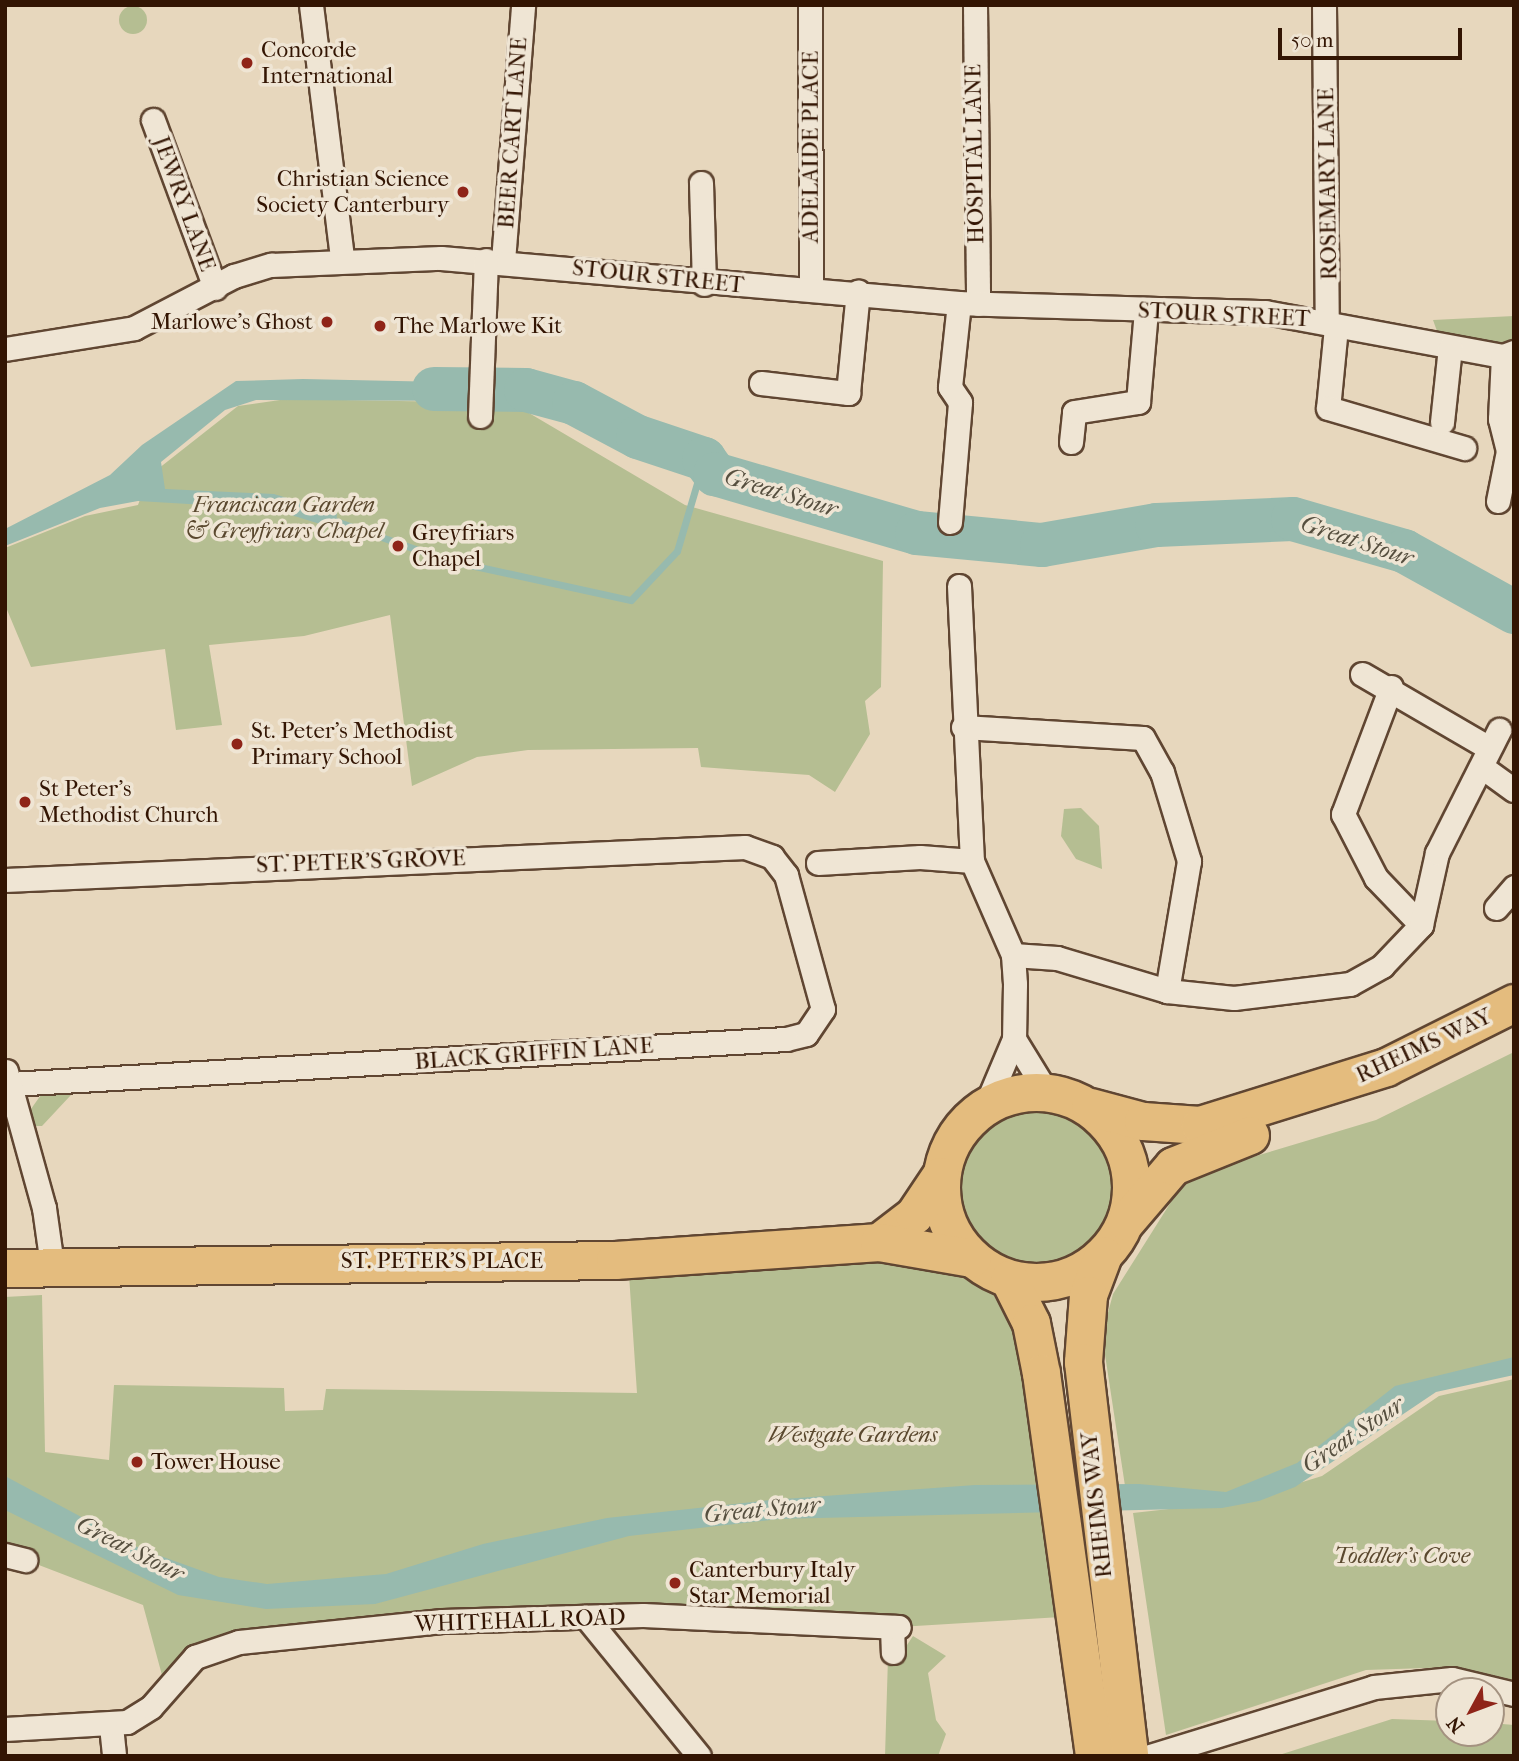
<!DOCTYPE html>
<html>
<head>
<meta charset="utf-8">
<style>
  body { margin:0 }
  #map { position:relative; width:1519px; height:1761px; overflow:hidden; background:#e7d7bd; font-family:"IM FELL French Canon",serif }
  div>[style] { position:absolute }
  .green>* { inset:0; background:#b5be92 }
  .round { border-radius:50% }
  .water>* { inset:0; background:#97baae }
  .stream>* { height:7px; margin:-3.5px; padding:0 3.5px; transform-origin:3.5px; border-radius:3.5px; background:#97baae }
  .river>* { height:44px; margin:-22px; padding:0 22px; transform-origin:22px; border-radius:22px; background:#97baae }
  .roads { filter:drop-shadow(2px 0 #604632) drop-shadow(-2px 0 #604632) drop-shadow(0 2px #604632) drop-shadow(0 -2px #604632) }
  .street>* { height:23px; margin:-11.5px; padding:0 11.5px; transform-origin:11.5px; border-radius:11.5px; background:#efe5d4 }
  .primary>* { height:37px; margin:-18.5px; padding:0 18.5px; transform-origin:18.5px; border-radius:18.5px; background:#e4bc7e }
  .primary>.ring { margin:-18.5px; padding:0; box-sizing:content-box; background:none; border:37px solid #e4bc7e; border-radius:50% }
  .dots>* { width:19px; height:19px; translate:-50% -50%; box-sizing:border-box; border:4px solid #efe5d4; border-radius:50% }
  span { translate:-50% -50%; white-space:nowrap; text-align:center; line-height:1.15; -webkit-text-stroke:7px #efe5d4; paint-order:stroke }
  .poi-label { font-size:23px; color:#331503 }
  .left { translate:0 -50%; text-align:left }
  .right { translate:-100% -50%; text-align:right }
  .street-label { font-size:23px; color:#331503 }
  .park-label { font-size:23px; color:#5a482e; font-style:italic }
  .water-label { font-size:24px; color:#564f3f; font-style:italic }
  .frame { position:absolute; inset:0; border:7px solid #331503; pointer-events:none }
  .north { position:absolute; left:1435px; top:1677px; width:70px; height:70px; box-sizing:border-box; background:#efe5d4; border:2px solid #a49280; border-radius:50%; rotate:229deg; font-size:19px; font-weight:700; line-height:28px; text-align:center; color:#331503 }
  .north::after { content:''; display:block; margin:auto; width:24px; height:32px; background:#8f2418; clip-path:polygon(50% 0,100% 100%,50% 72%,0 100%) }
  .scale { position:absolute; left:1278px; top:28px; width:184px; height:32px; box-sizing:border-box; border:4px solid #331503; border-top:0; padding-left:9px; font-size:21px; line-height:24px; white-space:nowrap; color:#331503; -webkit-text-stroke:5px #efe5d4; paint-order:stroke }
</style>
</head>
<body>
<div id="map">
  <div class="green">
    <div class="round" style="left:119px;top:6px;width:28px;height:28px"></div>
    <div style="clip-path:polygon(1514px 316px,1514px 352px,1442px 345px,1433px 320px)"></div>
    <div style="clip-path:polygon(287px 399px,512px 403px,685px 505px,883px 561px,881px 687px,865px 701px,870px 734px,835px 792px,809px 775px,701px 767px,698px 748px,528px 750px,477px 757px,412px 786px,390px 615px,304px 636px,209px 645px,222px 725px,176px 730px,165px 649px,31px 667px,5px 605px,5px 548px,85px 516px,138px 505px,149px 476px,238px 406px)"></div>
    <div style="clip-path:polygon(1081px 808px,1099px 826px,1102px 869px,1076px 859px,1061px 836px,1064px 809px)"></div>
    <div style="clip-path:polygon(1514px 1052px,1514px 1365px,1425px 1385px,1305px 1470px,1234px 1499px,1127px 1499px,1102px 1335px,1113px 1294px,1181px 1186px,1209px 1170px,1376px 1120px)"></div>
    <div style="clip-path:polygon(43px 1092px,71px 1095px,42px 1126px,32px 1126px,31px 1109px)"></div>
    <div class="round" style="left:952px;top:1104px;width:164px;height:164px"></div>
    <div style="clip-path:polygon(972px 1258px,1009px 1279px,1077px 1616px,899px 1627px,643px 1615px,239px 1642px,166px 1690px,143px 1605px,5px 1552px,5px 1297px,42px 1295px,45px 1452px,109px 1460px,114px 1385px,284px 1388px,285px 1411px,323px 1410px,326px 1389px,637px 1393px,628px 1260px)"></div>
    <div style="clip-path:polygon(1514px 1379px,1514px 1680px,1457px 1667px,1366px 1670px,1166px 1735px,1133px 1513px,1241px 1501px,1322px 1476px,1439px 1396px)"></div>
    <div style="clip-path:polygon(913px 1636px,946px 1656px,928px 1673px,936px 1720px,946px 1734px,938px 1756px,885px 1756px,888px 1657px,901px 1654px)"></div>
    <div style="clip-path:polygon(1392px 1719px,1449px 1721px,1449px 1733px,1491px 1733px,1491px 1723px,1514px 1725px,1514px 1756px,1276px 1756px)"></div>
  </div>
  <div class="water">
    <div style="clip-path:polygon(303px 379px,491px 383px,491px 401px,256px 400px,225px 410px,161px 462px,165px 489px,274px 494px,337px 513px,336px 529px,272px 509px,138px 501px,100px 508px,5px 546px,5px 529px,110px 475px,142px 445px,236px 381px)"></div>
    <div style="clip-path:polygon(1514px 1357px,1514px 1375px,1436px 1392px,1295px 1487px,1259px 1501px,1222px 1508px,779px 1519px,629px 1536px,375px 1604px,266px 1609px,178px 1595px,5px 1510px,5px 1476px,141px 1549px,219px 1577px,267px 1584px,386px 1574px,483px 1544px,607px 1518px,770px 1500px,975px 1485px,1139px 1484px,1226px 1492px,1297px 1463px,1395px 1386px)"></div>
  </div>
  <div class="stream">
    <div style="left:327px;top:518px;width:127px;rotate:19.3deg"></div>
    <div style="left:447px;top:560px;width:188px;rotate:12.3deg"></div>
    <div style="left:631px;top:600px;width:67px;rotate:-46.8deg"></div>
    <div style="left:677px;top:551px;width:96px;rotate:-73.6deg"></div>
  </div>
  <div class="river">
    <div style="left:434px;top:389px;width:92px;rotate:0.6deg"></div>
    <div style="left:526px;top:390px;width:50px;rotate:15.2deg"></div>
    <div style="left:574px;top:403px;width:72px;rotate:28deg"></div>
    <div style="left:638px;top:437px;width:70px;rotate:18.4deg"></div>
    <div style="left:704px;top:459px;width:19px;rotate:54deg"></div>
    <div style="left:715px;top:474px;width:210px;rotate:16.3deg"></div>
    <div style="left:917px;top:533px;width:126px;rotate:5.5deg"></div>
    <div style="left:1042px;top:545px;width:117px;rotate:-9.9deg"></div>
    <div style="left:1157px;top:525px;width:136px;rotate:-2.5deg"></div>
    <div style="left:1293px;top:519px;width:116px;rotate:16.1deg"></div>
    <div style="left:1404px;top:551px;width:126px;rotate:29deg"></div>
  </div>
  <div class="roads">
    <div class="street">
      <div style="left:311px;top:5px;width:256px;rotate:83deg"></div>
      <div style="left:810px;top:5px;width:284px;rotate:89.8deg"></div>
      <div style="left:975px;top:5px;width:299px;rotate:89.4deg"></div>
      <div style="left:1324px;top:5px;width:315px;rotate:89.5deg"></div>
      <div style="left:153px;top:120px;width:179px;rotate:69.7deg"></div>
      <div style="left:701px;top:183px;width:101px;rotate:88.3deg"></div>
      <div style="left:503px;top:261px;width:257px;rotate:-85.5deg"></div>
      <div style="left:1336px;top:327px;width:81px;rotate:95.6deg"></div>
      <div style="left:1328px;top:408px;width:142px;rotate:16.4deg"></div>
      <div style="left:5px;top:349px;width:131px;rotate:-9.2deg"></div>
      <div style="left:134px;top:328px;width:113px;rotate:-27.5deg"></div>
      <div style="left:234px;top:276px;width:39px;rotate:-17deg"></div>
      <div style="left:271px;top:265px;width:170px;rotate:-2.4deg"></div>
      <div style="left:441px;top:258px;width:520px;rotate:4.96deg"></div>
      <div style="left:959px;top:303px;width:306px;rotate:1.7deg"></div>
      <div style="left:1265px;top:312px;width:242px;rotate:10.5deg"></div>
      <div style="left:1503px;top:356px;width:12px;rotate:-20deg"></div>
      <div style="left:761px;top:383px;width:88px;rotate:6.6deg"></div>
      <div style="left:848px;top:393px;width:102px;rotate:-84.4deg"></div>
      <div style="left:480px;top:416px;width:156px;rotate:-87.8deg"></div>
      <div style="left:1442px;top:422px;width:75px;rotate:-83.9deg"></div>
      <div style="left:1071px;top:442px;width:30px;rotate:-84deg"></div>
      <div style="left:1074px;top:412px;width:65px;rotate:-8.9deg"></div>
      <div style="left:1138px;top:402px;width:91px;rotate:-85deg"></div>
      <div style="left:1498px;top:501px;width:51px;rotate:-78.7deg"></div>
      <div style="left:1508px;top:451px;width:33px;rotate:-104deg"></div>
      <div style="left:1500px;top:419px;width:63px;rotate:-87.3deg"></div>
      <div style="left:950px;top:522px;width:120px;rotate:-85.2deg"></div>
      <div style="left:960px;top:402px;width:18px;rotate:-124deg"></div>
      <div style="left:950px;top:387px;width:84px;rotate:-83.9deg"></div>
      <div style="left:959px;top:586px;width:275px;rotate:87.3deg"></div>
      <div style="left:972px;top:861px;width:103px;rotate:66.4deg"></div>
      <div style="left:1013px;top:955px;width:29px;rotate:86deg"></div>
      <div style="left:1015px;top:984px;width:55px;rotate:91deg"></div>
      <div style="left:1014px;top:1039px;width:69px;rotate:112.9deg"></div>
      <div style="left:1362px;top:674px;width:147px;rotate:30.2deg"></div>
      <div style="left:1391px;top:687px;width:136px;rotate:110.7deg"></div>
      <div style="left:1343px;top:814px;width:72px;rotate:62.7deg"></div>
      <div style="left:1376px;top:878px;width:65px;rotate:46.2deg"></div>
      <div style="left:963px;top:727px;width:180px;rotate:3.5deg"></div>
      <div style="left:1143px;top:738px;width:39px;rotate:61deg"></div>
      <div style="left:1162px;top:772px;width:93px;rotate:73.1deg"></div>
      <div style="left:1189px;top:861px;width:132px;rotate:99.6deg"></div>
      <div style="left:1482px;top:767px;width:39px;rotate:36deg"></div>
      <div style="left:818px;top:863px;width:102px;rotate:-3.4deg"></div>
      <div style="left:920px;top:857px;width:52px;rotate:4.4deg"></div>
      <div style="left:5px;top:880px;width:741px;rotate:-2.55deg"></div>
      <div style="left:745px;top:847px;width:29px;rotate:20deg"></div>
      <div style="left:772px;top:857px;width:23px;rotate:52deg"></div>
      <div style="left:786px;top:875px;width:139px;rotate:74.6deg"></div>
      <div style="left:823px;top:1009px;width:30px;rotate:124deg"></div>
      <div style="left:806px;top:1034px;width:21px;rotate:166deg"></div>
      <div style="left:786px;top:1039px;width:777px;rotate:176.68deg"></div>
      <div style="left:1496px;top:908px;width:28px;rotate:-49deg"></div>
      <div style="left:1013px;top:955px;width:44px;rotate:3.9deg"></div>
      <div style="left:1057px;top:958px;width:115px;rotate:16.7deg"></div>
      <div style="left:1167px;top:991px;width:67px;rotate:6deg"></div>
      <div style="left:1234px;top:998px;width:117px;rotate:-6.9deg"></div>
      <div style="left:1350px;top:984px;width:37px;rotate:-29deg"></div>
      <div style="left:1382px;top:966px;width:57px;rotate:-46.4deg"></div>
      <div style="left:1421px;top:925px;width:74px;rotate:-77.5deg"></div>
      <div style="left:1437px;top:853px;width:138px;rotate:-63.2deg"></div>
      <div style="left:1014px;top:1039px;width:61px;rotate:58.4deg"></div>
      <div style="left:6px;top:1071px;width:142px;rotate:74.5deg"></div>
      <div style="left:44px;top:1208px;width:58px;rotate:82deg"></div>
      <div style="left:5px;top:1555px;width:21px;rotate:14deg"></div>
      <div style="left:586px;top:1617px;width:179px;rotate:50.9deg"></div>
      <div style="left:892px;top:1627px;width:25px;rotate:88deg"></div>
      <div style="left:111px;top:1726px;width:30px;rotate:84deg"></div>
      <div style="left:5px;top:1729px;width:122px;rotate:-3.3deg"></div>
      <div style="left:127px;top:1722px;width:28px;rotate:-32deg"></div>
      <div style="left:151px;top:1707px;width:67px;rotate:-48.7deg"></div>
      <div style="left:195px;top:1657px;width:46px;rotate:-18.8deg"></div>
      <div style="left:239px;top:1642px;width:204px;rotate:-5.9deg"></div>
      <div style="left:442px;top:1621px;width:201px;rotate:-1.7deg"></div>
      <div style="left:643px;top:1615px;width:256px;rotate:2.7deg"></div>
      <div style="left:1150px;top:1756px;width:234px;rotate:-17.1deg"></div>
      <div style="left:1374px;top:1687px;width:78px;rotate:-5.9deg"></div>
      <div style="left:1452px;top:1679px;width:64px;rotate:13.6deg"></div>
    </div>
    <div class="primary">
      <div class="ring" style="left:941px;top:1092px;width:153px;height:153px"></div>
      <div style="left:1090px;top:1107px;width:55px;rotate:14.8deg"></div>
      <div style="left:1143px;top:1121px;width:57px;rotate:4deg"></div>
      <div style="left:1200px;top:1125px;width:195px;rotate:-17.3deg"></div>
      <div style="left:1386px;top:1067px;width:143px;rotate:-26.6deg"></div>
      <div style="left:1126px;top:1221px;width:72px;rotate:-49.5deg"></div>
      <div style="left:1173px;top:1166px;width:83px;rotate:-21.9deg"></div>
      <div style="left:879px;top:1242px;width:44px;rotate:-37.6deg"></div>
      <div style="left:914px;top:1215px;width:47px;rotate:-56.3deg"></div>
      <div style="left:1103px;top:1255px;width:43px;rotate:110.6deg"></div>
      <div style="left:1088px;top:1295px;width:67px;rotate:94.3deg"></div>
      <div style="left:1083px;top:1362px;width:397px;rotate:83.3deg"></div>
      <div style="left:5px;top:1268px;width:610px;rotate:-0.75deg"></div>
      <div style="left:615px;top:1260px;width:265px;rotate:-3.9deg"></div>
      <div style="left:879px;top:1242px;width:94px;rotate:9.8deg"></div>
      <div style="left:1009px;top:1279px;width:49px;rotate:63.4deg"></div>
      <div style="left:1031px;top:1323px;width:51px;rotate:78.7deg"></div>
      <div style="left:1041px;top:1373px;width:387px;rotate:82.1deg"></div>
    </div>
  </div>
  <div class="dots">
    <div style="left:247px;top:63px;background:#8f2418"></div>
    <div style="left:463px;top:192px;background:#8f2418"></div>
    <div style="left:327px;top:322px;background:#8f2418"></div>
    <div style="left:380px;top:326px;background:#8f2418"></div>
    <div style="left:398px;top:546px;background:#8f2418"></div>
    <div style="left:237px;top:744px;background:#8f2418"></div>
    <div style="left:25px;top:802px;background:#8f2418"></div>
    <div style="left:137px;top:1462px;background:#8f2418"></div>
    <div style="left:675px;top:1583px;background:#8f2418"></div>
  </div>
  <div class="poi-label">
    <span class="left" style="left:261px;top:63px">Concorde<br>International</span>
    <span class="right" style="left:449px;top:192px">Christian Science<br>Society Canterbury</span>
    <span class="right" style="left:313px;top:322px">Marlowe's Ghost</span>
    <span class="left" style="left:394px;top:326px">The Marlowe Kit</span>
    <span class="left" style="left:412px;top:546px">Greyfriars<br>Chapel</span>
    <span class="left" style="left:251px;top:744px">St. Peter's Methodist<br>Primary School</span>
    <span class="left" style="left:39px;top:802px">St Peter's<br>Methodist Church</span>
    <span class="left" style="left:151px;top:1462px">Tower House</span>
    <span class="left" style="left:689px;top:1583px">Canterbury Italy<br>Star Memorial</span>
  </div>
  <div class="street-label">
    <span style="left:513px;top:133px;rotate:-86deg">BEER CART LANE</span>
    <span style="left:811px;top:147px;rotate:-90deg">ADELAIDE PLACE</span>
    <span style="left:975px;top:154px;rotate:-91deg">HOSPITAL LANE</span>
    <span style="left:1328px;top:184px;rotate:-91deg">ROSEMARY LANE</span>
    <span style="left:184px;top:204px;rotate:70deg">JEWRY LANE</span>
    <span style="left:658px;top:277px;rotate:6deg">STOUR STREET</span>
    <span style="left:1224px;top:315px;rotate:3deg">STOUR STREET</span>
    <span style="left:361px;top:862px;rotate:-2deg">ST. PETER'S GROVE</span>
    <span style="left:1424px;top:1046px;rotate:-25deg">RHEIMS WAY</span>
    <span style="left:534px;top:1054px;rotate:-4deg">BLACK GRIFFIN LANE</span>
    <span style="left:442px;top:1261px">ST. PETER'S PLACE</span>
    <span style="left:1097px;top:1505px;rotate:-96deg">RHEIMS WAY</span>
    <span style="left:520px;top:1621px;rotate:-2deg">WHITEHALL ROAD</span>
  </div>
  <div class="park-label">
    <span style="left:284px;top:518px">Franciscan Garden<br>&amp; Greyfriars Chapel</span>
    <span style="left:853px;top:1435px">Westgate Gardens</span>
    <span style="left:1402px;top:1556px">Toddler's Cove</span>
  </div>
  <div class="water-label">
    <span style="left:781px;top:493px;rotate:17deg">Great Stour</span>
    <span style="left:1357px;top:541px;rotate:18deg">Great Stour</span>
    <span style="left:1353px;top:1435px;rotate:-34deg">Great Stour</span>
    <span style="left:762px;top:1510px;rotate:-5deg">Great Stour</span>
    <span style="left:130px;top:1549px;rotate:27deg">Great Stour</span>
  </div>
  <div class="frame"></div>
  <div class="north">N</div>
  <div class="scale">50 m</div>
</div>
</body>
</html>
